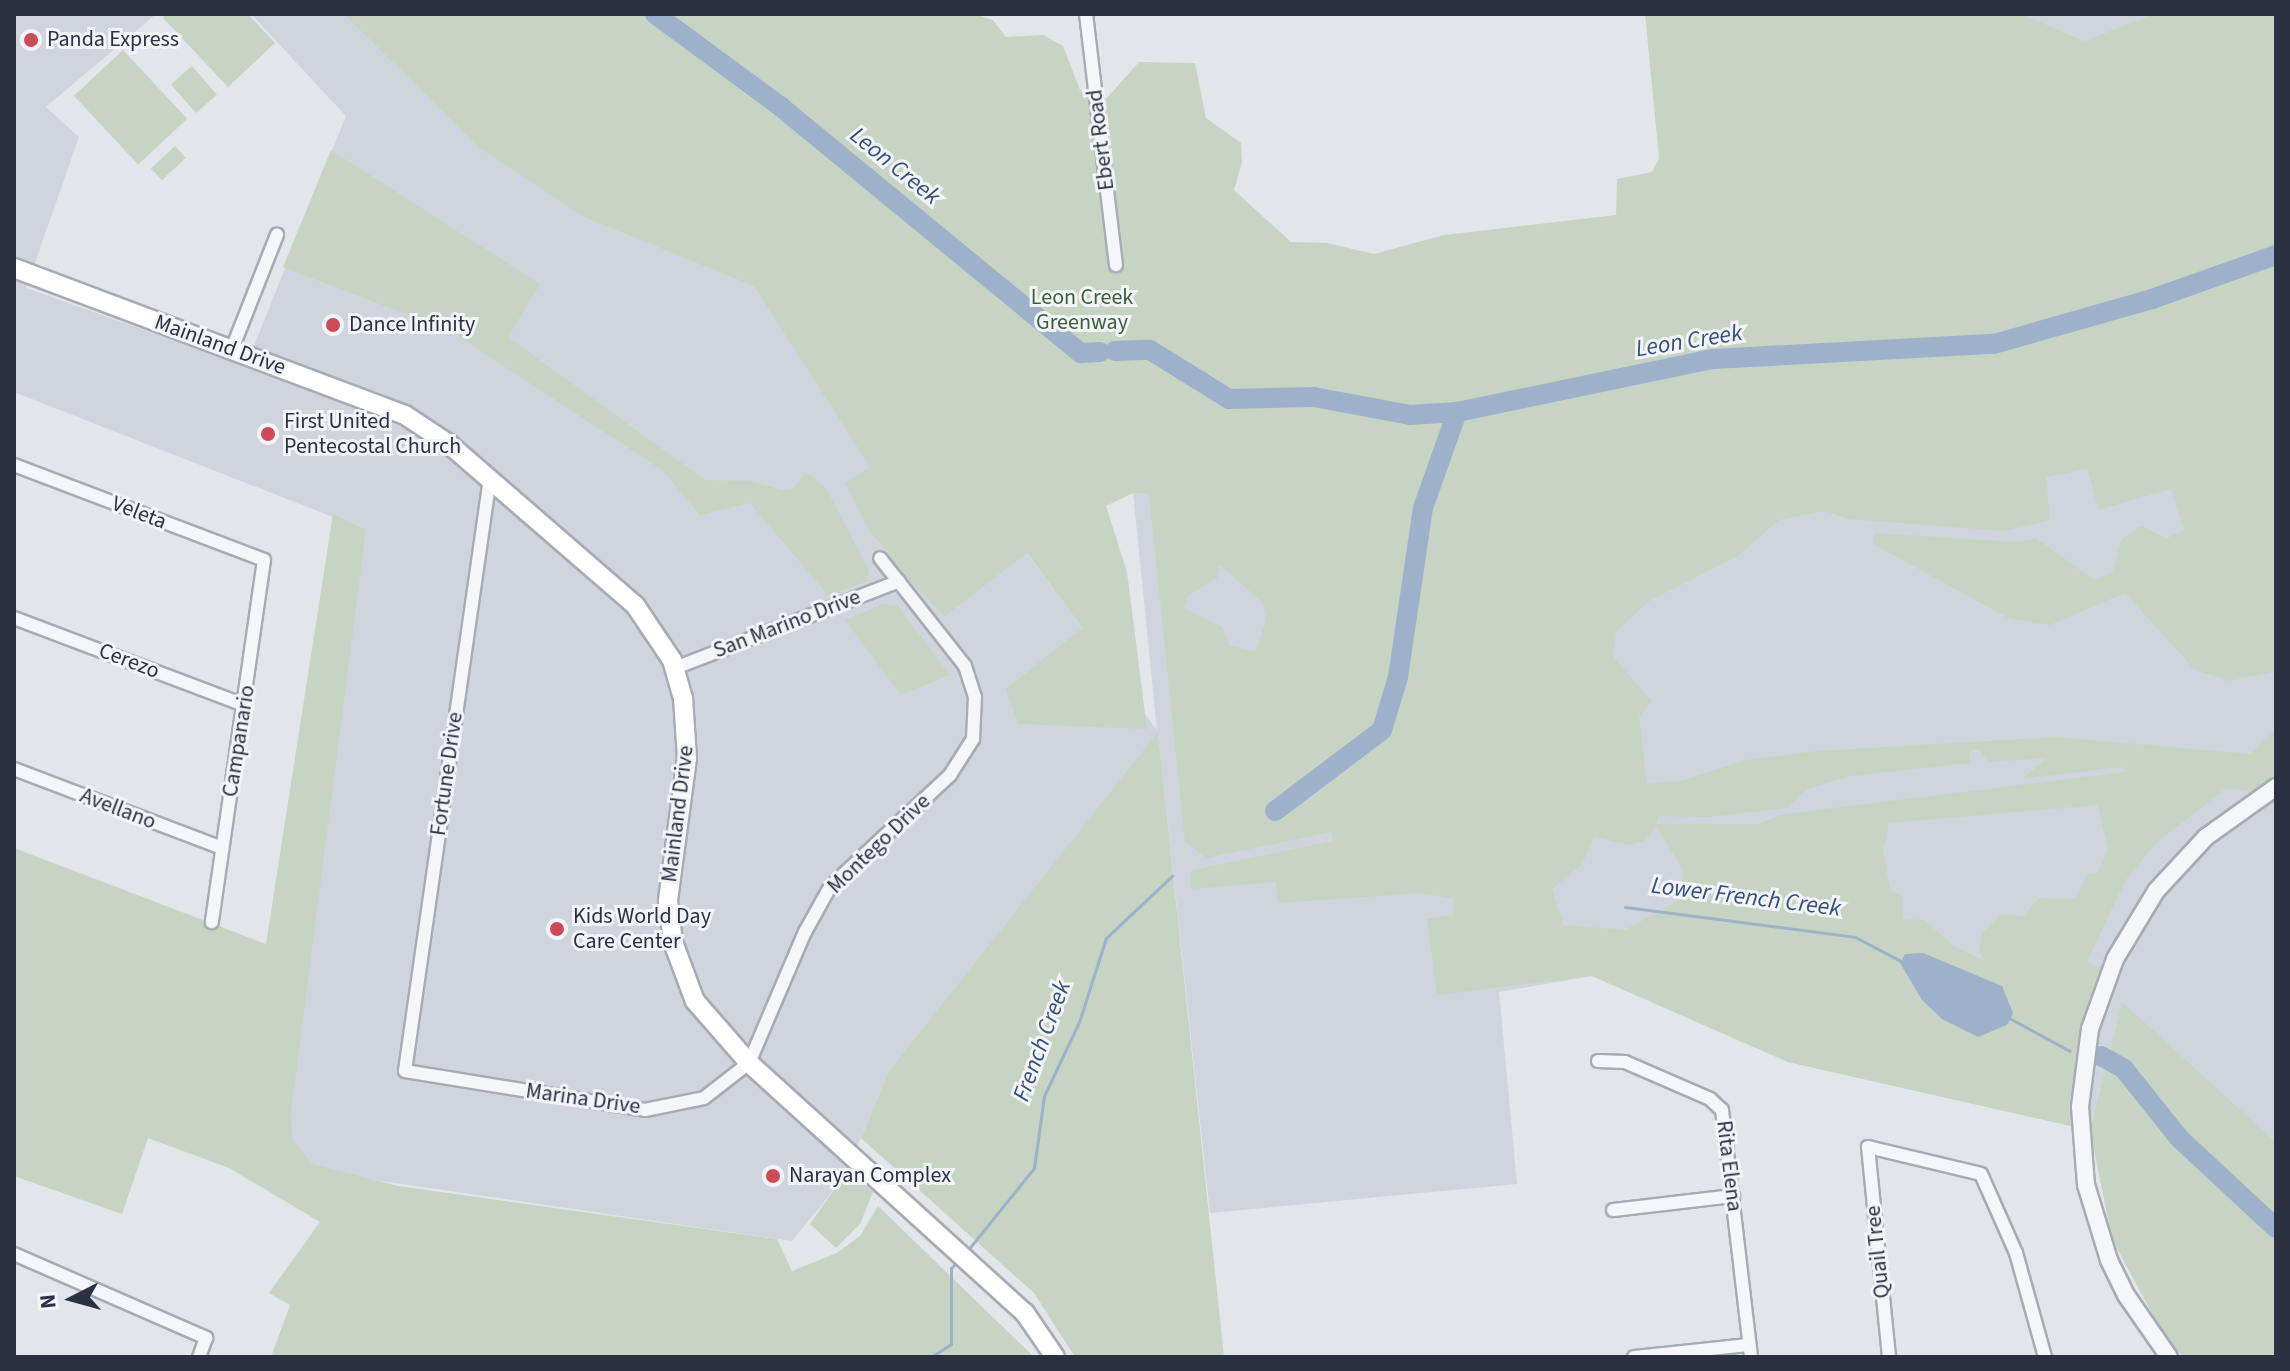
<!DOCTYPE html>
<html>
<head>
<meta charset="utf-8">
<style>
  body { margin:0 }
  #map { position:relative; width:2290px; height:1371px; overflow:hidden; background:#e2e5ea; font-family:"Source Sans 3",sans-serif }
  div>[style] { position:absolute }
  .built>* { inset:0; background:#d0d4dc }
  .green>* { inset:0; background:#c7d4c4; transform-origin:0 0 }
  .water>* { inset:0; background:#9eb1ca }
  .stream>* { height:3px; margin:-1.5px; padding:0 1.5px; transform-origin:1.5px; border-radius:1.5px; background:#9eb1ca }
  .river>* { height:20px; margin:-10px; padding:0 10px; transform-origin:10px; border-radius:10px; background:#9eb1ca }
  .roads { filter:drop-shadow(2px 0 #a7acb4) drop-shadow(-2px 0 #a7acb4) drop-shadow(0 2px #a7acb4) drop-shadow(0 -2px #a7acb4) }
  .minor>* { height:12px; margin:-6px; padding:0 6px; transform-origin:6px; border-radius:6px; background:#f5f6f9 }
  .tertiary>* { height:16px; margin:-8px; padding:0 8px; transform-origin:8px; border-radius:8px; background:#f5f6f9 }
  .secondary>* { height:18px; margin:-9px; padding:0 9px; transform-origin:9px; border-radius:9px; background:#fff }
  .dots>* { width:22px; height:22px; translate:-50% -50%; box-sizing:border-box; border:4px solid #f2f4f8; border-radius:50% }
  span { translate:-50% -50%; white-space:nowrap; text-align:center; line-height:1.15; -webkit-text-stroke:6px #f2f4f8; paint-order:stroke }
  .poi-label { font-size:22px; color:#2a3242 }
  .left { translate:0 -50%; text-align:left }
  .street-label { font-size:22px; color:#2a3242 }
  .park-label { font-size:22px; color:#3d5e38 }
  .water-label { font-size:24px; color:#354f76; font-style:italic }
  .frame { position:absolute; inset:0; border:16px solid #2a3242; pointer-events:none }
  .north { position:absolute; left:32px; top:1259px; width:80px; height:80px; -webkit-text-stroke:6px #f2f4f8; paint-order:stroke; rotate:264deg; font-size:22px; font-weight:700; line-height:32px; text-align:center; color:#2a3242 }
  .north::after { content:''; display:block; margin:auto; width:28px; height:36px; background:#2a3242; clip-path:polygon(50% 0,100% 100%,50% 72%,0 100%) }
</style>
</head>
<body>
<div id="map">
  <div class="built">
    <div style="clip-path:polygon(14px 14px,156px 14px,46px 107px,79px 137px,26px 288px,246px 366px,346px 116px,251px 14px,347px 14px,809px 281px,921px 410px,1157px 730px,1133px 493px,1407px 509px,2276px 443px,2276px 1142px,2122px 1003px,2090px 1130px,1788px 1062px,1592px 976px,1499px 992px,1517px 1184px,1210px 1213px,1158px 733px,888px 1072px,845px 1176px,792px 1241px,272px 1165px,366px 530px,14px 392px)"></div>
    <div style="clip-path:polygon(2022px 14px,2276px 14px,2085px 41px)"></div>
  </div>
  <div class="green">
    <div style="clip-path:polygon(166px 14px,248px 14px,275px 43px,228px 87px,163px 18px)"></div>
    <div style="clip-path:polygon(evenodd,344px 14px,973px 14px,993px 20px,1006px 37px,1043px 35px,1063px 46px,1080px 90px,1105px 100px,1139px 62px,1195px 63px,1206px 118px,1241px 143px,1242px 162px,1234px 190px,1291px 242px,1327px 243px,1374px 254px,1444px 235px,1616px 215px,1617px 179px,1652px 172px,1659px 158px,1645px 14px,2022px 14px,2085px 41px,2154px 14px,2276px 14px,2276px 671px,2230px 681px,2195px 670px,2125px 593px,2050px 625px,2010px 619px,1873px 544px,1875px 533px,2015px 542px,2036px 538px,2094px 580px,2112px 573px,2122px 539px,2141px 526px,2167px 538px,2184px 530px,2171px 489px,2098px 510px,2088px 469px,2046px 477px,2050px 520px,2005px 531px,1848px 519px,1825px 511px,1779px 520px,1738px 556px,1649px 601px,1616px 632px,1613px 657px,1652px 701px,1639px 717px,1647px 784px,1684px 780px,1746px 760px,1818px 751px,2056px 737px,2250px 754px,2276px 730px,2276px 780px,2256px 791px,2225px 789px,2156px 843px,2125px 881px,2087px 962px,2101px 967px,2079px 1036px,2071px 1126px,1788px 1062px,1592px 976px,1437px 995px,1427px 919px,1453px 915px,1453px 899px,1421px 893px,1278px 903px,1276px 882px,1190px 889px,1192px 870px,1333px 841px,1331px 832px,1207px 858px,1185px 842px,1149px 494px,1133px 493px,1106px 506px,1127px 572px,1147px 729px,1018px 724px,1006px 689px,1082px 628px,1027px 553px,945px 616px,885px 557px,888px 552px,869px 531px,845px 483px,870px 467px,754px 286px,584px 217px,481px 149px,344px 14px,1220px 565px,1263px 603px,1266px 620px,1256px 651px,1230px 646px,1222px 627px,1184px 608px,1188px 596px,1217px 578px,1220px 565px,344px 14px,1979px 749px,1988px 762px,2047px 758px,2022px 779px,2123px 767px,2125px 772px,1785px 814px,1757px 824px,1656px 824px,1658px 816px,1708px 817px,1787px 808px,1807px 789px,1851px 776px,1969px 763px,1970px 752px,1979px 749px,344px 14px,2098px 805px,2108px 850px,2097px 873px,2087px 875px,2075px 899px,2039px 898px,2023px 916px,2002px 914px,1982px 933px,1979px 952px,1986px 962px,1954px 946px,1924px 920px,1903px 919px,1902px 896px,1890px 890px,1883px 851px,1889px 823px,2098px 805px,344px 14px,1656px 826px,1682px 868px,1683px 898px,1625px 930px,1563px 925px,1552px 889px,1582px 864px,1594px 837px,1629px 845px,1645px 841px,1656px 826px)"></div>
    <div style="left:123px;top:50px;width:94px;height:67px;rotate:47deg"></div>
    <div style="left:192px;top:66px;width:38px;height:28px;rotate:49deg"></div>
    <div style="left:175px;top:146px;width:16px;height:33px;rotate:47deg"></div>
    <div style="clip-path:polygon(331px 150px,540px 284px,508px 337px,705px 480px,749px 481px,782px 490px,793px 489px,806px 472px,826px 488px,869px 570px,866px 582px,828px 595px,750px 503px,700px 515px,662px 470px,450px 331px,283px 267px)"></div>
    <div style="clip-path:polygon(333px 514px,366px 530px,291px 1112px,292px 1139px,313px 1164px,398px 1186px,777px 1239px,792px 1271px,837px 1253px,860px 1236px,878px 1206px,1034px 1357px,271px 1357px,290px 1305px,269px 1293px,320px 1222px,229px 1168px,148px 1138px,122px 1214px,14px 1176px,14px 848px,266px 944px)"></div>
    <div style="clip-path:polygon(884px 604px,898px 606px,950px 675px,901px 695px,845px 620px)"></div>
    <div style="clip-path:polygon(1158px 732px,1224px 1357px,1075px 1357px,1034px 1293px,861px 1138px,888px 1072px)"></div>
    <div style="clip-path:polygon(2122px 1002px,2276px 1142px,2276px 1357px,2183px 1357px,2163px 1334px,2112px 1239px,2090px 1130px)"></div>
    <div style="clip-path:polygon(848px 1170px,873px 1192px,860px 1224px,836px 1248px,810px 1224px)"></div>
  </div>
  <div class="water">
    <div style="clip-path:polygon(1923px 953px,2002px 986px,2013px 1013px,2007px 1025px,1978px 1037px,1942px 1019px,1922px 1000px,1900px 963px,1905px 954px)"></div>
  </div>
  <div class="stream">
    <div style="left:1625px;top:907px;width:232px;rotate:7.4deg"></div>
    <div style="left:1855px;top:937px;width:52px;rotate:27.6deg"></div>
    <div style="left:2009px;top:1018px;width:69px;rotate:28.4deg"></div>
    <div style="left:967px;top:1251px;width:107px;rotate:-51.1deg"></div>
    <div style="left:1034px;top:1168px;width:73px;rotate:-82.1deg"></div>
    <div style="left:1044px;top:1096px;width:82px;rotate:-64.7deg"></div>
    <div style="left:1079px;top:1022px;width:88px;rotate:-72.2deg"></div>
    <div style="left:1106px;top:938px;width:91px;rotate:-43.2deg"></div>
    <div style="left:931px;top:1357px;width:24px;rotate:-33deg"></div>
    <div style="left:951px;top:1344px;width:76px;rotate:-90deg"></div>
    <div style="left:951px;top:1268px;width:8px;rotate:-45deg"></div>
  </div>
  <div class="river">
    <div style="left:655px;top:14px;width:157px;rotate:36.4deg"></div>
    <div style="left:781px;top:107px;width:388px;rotate:39.4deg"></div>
    <div style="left:1081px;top:353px;width:19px;rotate:-3deg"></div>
    <div style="left:1115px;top:351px;width:35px;rotate:-2deg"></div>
    <div style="left:1150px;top:350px;width:93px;rotate:31.8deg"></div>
    <div style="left:1229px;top:399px;width:85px;rotate:-1.3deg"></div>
    <div style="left:1314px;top:397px;width:98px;rotate:10.6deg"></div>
    <div style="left:1410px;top:415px;width:47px;rotate:-3.7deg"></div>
    <div style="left:1457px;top:412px;width:261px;rotate:-11.7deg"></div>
    <div style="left:1713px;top:359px;width:281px;rotate:-3.1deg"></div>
    <div style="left:1994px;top:344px;width:164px;rotate:-15.9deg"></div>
    <div style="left:2152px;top:299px;width:132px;rotate:-19.5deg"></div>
    <div style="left:1275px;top:811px;width:134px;rotate:-37.1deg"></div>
    <div style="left:1382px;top:730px;width:55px;rotate:-73.2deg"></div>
    <div style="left:1398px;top:677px;width:171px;rotate:-81.6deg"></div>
    <div style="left:1423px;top:508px;width:102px;rotate:-70.5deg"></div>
    <div style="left:2101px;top:1056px;width:26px;rotate:29deg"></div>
    <div style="left:2124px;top:1069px;width:88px;rotate:51.4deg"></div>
    <div style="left:2179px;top:1138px;width:132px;rotate:42.9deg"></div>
  </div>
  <div class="roads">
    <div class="minor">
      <div style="left:1086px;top:14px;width:253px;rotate:83.2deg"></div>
      <div style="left:232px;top:349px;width:123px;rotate:-68.5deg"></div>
      <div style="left:14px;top:465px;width:267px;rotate:20.8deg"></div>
      <div style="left:264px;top:560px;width:366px;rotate:98.2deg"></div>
      <div style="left:490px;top:478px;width:599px;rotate:98.16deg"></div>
      <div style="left:405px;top:1071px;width:243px;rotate:9.2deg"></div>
      <div style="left:645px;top:1110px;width:60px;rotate:-11.5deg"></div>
      <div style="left:704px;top:1098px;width:57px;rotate:-37.9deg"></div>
      <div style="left:749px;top:1063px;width:142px;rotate:-66.9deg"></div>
      <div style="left:805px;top:932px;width:51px;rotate:-60.9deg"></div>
      <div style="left:830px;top:887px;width:164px;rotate:-43deg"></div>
      <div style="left:950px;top:775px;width:43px;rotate:-57.4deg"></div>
      <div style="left:973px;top:739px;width:42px;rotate:-87.3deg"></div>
      <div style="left:975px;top:697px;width:33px;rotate:-108deg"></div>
      <div style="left:965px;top:666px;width:137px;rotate:-128.2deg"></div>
      <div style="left:14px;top:618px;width:246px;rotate:20.7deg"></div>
      <div style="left:675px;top:668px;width:240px;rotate:-21.2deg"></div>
      <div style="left:14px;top:769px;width:222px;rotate:20.8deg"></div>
      <div style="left:1598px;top:1061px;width:27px;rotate:2deg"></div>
      <div style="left:1625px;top:1062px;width:93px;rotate:23.5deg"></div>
      <div style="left:1710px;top:1099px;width:16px;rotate:43deg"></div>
      <div style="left:1722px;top:1110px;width:249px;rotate:83.3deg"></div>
      <div style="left:1613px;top:1210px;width:121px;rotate:-6.7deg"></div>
      <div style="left:14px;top:1254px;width:210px;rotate:23.6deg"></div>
      <div style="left:206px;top:1338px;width:20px;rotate:110deg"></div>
      <div style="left:1634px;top:1357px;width:116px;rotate:-6deg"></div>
      <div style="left:1889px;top:1357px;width:211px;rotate:-95.7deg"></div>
      <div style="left:1868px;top:1147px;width:116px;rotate:13.4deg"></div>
      <div style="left:1981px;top:1174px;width:86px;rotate:66.1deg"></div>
      <div style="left:2016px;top:1253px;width:108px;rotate:74.4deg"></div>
    </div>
    <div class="tertiary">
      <div style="left:2169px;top:1357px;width:75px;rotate:-124.7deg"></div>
      <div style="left:2126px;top:1295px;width:39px;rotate:-116deg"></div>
      <div style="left:2109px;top:1260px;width:78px;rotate:-107deg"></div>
      <div style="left:2086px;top:1185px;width:78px;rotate:-94.4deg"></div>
      <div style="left:2080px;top:1107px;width:79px;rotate:-82.7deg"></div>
      <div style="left:2090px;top:1029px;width:74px;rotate:-70.3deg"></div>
      <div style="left:2115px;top:959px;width:79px;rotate:-58.9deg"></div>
      <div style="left:2156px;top:891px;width:74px;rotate:-47.2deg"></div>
      <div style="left:2206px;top:837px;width:86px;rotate:-35.5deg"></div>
    </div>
    <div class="secondary">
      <div style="left:14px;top:268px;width:418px;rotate:20.6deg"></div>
      <div style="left:405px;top:415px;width:53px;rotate:33.4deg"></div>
      <div style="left:449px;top:444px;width:246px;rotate:40.9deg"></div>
      <div style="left:635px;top:605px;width:66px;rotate:56.1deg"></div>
      <div style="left:672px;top:660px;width:40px;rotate:74deg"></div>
      <div style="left:683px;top:698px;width:60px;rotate:86.2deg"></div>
      <div style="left:687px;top:758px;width:144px;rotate:97.6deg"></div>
      <div style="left:668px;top:901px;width:41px;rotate:83deg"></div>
      <div style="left:673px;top:942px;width:63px;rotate:69.6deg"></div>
      <div style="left:695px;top:1001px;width:82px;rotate:48.9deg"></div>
      <div style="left:749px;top:1063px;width:372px;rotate:42.2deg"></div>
      <div style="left:1025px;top:1313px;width:53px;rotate:55.7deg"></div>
    </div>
  </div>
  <div class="dots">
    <div style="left:31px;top:40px;background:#cd4a57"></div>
    <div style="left:333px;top:325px;background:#cd4a57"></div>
    <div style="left:268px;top:434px;background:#cd4a57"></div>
    <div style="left:557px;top:929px;background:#cd4a57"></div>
    <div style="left:773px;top:1176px;background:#cd4a57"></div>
  </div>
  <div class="poi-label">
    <span class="left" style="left:47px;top:40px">Panda Express</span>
    <span class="left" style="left:349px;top:325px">Dance Infinity</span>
    <span class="left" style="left:284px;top:434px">First United<br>Pentecostal Church</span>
    <span class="left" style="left:573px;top:929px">Kids World Day<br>Care Center</span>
    <span class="left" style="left:789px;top:1176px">Narayan Complex</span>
  </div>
  <div class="street-label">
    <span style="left:1101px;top:140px;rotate:-97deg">Ebert Road</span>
    <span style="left:220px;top:345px;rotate:20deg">Mainland Drive</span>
    <span style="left:139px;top:513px;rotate:21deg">Veleta</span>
    <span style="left:787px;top:624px;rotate:-21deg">San Marino Drive</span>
    <span style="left:129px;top:661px;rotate:21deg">Cerezo</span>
    <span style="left:239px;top:741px;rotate:-81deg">Campanario</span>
    <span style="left:447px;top:774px;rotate:-82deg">Fortune Drive</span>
    <span style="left:118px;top:809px;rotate:21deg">Avellano</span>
    <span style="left:678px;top:814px;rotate:-83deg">Mainland Drive</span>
    <span style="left:879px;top:844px;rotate:-44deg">Montego Drive</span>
    <span style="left:583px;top:1099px;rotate:8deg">Marina Drive</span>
    <span style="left:1729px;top:1166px;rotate:83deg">Rita Elena</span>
    <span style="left:1878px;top:1252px;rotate:-96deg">Quail Tree</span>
  </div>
  <div class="park-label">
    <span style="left:1082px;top:310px">Leon Creek<br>Greenway</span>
  </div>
  <div class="water-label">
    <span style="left:895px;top:166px;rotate:39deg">Leon Creek</span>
    <span style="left:1689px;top:341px;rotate:-9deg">Leon Creek</span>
    <span style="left:1746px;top:897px;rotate:7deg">Lower French Creek</span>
    <span style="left:1042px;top:1041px;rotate:-70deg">French Creek</span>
  </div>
  <div class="frame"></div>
  <div class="north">N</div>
</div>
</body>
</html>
